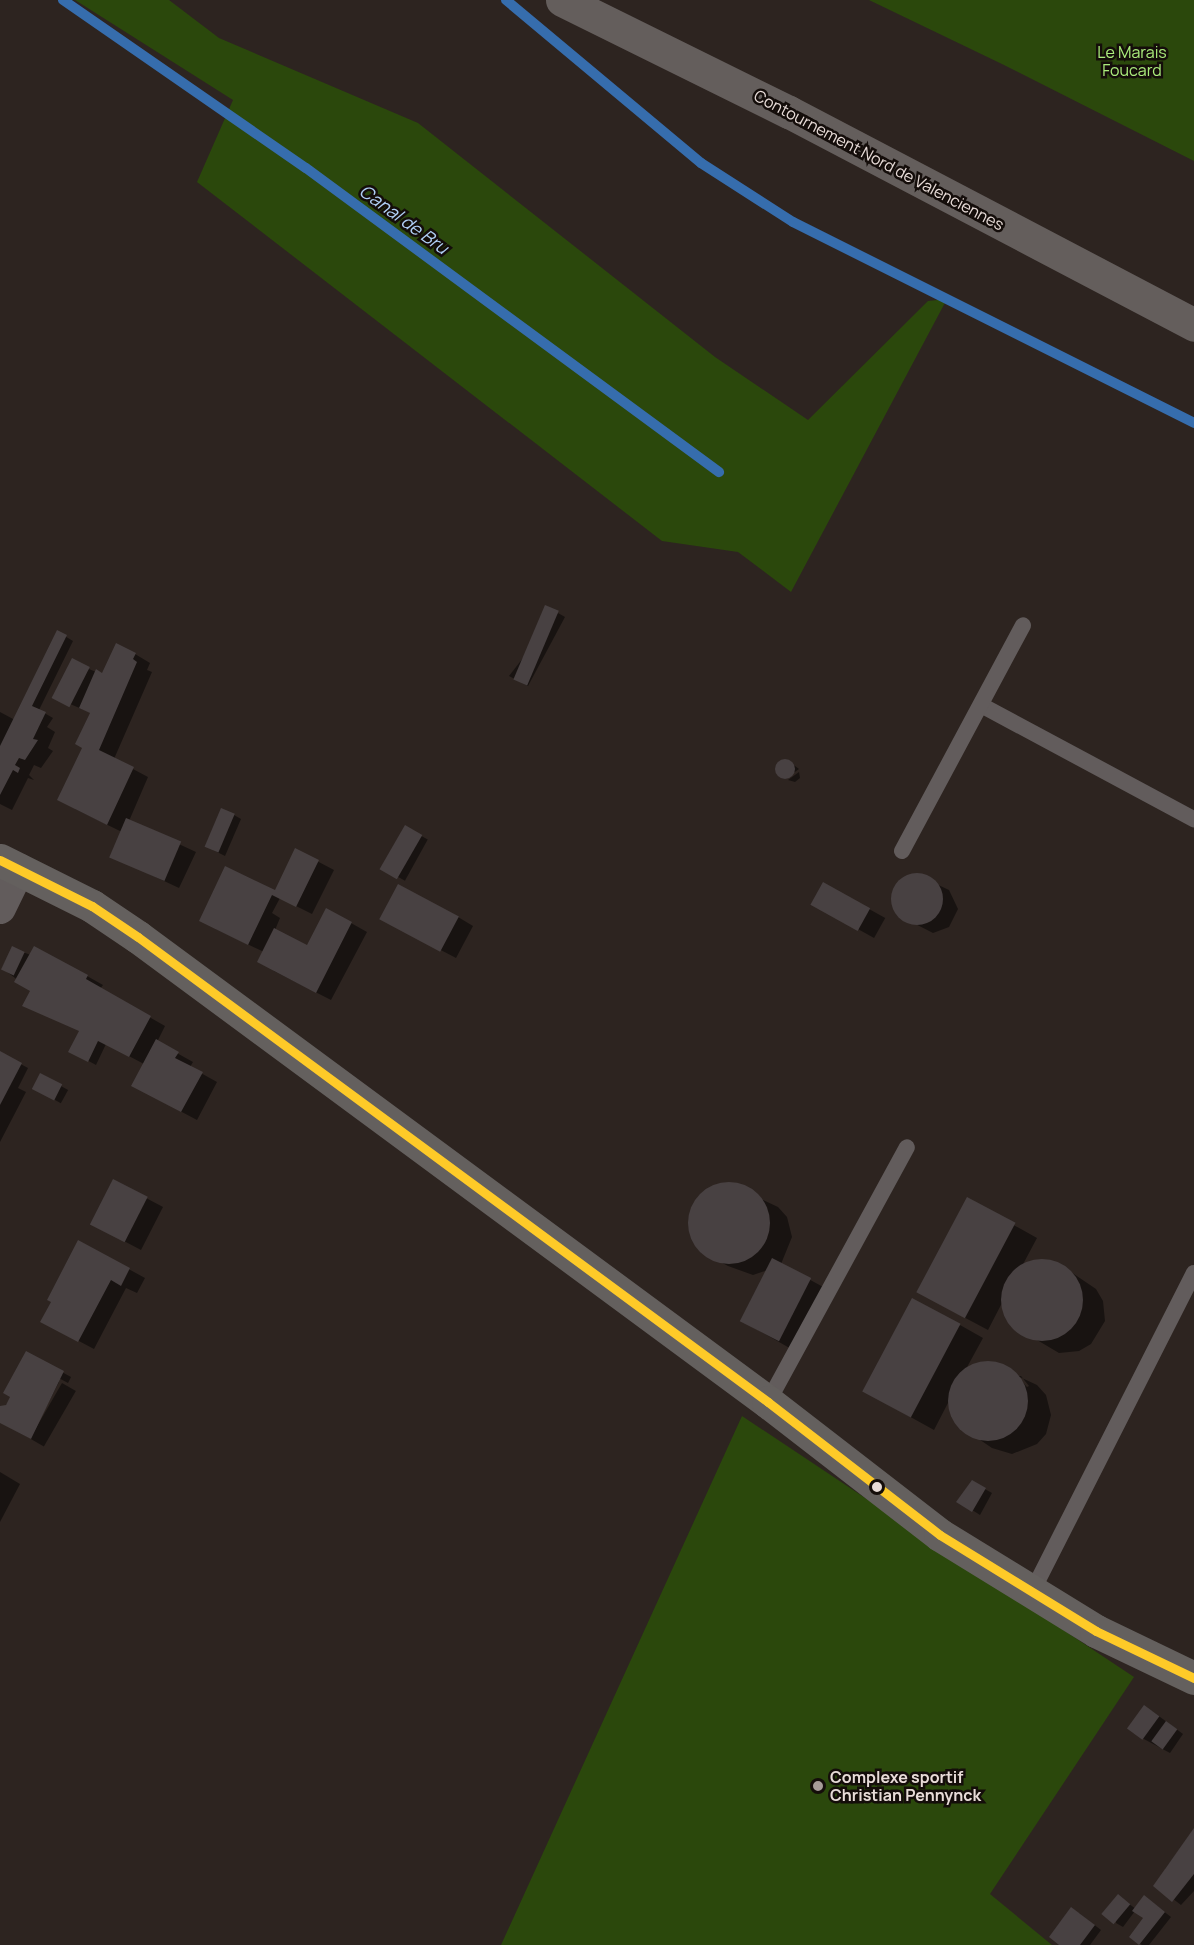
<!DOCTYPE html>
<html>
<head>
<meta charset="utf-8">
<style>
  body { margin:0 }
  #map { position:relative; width:1194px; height:1945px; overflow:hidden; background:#2d2420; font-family:Manrope,sans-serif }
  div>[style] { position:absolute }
  .green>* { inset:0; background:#2b480c }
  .shadow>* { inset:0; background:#0007; transform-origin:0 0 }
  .stream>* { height:10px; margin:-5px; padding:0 5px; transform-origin:5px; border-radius:5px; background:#366dad }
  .building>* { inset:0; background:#484142; transform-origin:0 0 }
  .round { border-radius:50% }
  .lane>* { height:16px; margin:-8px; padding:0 8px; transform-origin:8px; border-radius:8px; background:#625c5c }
  .street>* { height:32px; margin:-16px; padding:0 16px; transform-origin:16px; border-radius:16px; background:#625c5c }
  .secondary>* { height:33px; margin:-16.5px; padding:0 16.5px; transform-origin:16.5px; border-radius:16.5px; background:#64605e }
  .primary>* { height:33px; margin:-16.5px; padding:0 16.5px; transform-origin:16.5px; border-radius:16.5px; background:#645e5c }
  .bus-1>* { height:9px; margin:-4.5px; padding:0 4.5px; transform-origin:4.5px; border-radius:4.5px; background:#feca28 }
  .dots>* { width:16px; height:16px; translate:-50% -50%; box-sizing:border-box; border:3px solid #140d0a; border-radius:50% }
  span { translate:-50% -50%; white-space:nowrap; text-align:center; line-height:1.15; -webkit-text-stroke:5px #140d0a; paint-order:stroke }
  .park-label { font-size:16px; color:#abec7c }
  .street-label { font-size:16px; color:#e8dcd8 }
  .poi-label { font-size:16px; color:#e8dcd8; font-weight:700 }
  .left { translate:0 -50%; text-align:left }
  .water-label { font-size:18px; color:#b0cff5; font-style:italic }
</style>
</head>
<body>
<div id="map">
  <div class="green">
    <div style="clip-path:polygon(75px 0,169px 0,219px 38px,418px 123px,715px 357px,808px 420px,928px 301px,947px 299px,791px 592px,738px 552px,662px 541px,197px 182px,233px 100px)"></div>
    <div style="clip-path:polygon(869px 0,1194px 0,1194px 161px,1004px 65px)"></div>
    <div style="clip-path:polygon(742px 1416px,1134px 1677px,990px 1894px,1052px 1945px,501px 1945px)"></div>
  </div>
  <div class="shadow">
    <div style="clip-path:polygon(558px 613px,565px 617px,528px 686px,509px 676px)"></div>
    <div style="clip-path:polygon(58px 632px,73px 641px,39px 710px,53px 718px,47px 727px,55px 732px,48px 748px,53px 751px,41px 768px,34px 765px,29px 775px,34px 780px,28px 778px,12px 810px,0 804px,0 712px,15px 720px)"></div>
    <div style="clip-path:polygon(135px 654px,150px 663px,147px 670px,152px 672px,114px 759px,148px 777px,129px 821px,196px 852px,179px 888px,111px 856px,122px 832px,75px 809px,91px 713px,54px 697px,89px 669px,103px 675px)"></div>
    <div style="clip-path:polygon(791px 763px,799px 769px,785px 779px,780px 776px,779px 764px)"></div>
    <div style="clip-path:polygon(799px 772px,800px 778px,795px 782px,788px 780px)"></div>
    <div style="clip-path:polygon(234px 815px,241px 819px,225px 856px,213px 850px)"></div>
    <div style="left:405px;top:827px;width:26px;height:47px;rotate:29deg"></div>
    <div style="clip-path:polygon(296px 850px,334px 870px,312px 914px,280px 898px,272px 913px,280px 918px,275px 930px,308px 947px,351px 923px,367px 932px,331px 1000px,274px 971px,264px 952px,216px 929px,275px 892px)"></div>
    <div style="clip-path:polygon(917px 875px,949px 890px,958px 909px,949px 927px,933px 933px,898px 915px,892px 899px,898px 883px)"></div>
    <div style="left:824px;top:884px;width:70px;height:23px;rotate:29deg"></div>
    <div style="clip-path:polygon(458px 917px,473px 926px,456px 958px,397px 927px)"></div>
    <div style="clip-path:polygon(12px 948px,87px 976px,103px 985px,100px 989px,165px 1026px,157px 1042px,193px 1062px,190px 1067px,217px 1082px,197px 1120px,148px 1094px,144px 1064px,106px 1044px,96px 1065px,70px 1051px,81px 1031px,31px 1009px,32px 991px,2px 968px)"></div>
    <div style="clip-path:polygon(0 1053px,28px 1068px,18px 1088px,26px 1092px,0 1142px)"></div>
    <div style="left:41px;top:1075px;width:31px;height:15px;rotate:29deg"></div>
    <div style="clip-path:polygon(114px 1181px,163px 1207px,141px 1250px,105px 1231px)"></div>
    <div style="clip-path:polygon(729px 1184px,778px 1207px,787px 1217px,792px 1237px,781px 1264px,825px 1288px,793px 1350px,742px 1321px,768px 1270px,753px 1275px,728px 1266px,704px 1253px,692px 1236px,690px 1223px,695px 1203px,704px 1193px)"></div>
    <div style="clip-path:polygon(967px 1199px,1037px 1238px,1021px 1268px,1042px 1261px,1062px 1266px,1096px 1289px,1103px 1301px,1105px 1321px,1091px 1344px,1079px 1351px,1059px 1353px,1012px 1325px,1003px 1301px,988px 1330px,941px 1305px)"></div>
    <div style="clip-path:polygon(79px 1242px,145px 1278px,137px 1293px,126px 1288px,94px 1349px,58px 1330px)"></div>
    <div style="clip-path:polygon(evenodd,960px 1325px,983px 1338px,966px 1369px,988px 1362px,1037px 1385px,1046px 1395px,1051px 1415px,1046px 1434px,1037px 1444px,1012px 1454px,992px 1448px,958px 1425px,949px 1401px,934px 1430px,887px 1404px,960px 1325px,1017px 1376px,1021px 1376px,1029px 1386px,1027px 1387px,1017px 1376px)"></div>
    <div style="clip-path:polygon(27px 1353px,71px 1377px,68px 1383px,29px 1362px,59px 1382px,30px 1438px,0 1422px,0 1412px,13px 1397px)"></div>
    <div style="left:62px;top:1383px;width:16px;height:64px;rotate:30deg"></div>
    <div style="clip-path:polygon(0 1472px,20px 1484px,0 1522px)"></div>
    <div style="clip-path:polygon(972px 1482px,992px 1493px,980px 1515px,958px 1501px)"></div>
    <div style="clip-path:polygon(1152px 1711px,1183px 1734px,1170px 1753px,1142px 1738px)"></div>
    <div style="clip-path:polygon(1194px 1830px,1194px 1891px,1181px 1905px,1155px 1885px,1171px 1874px,1165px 1869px)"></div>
    <div style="clip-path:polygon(1118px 1896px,1136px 1909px,1145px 1897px,1171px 1917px,1149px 1945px,1142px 1945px,1131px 1936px,1145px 1918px,1135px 1911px,1123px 1927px,1116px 1923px)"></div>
    <div style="clip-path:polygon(1079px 1913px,1101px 1930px,1090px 1945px,1061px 1945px)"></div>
  </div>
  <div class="stream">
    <div style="left:63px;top:0;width:295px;rotate:34.7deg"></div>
    <div style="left:306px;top:168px;width:513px;rotate:36.36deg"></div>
    <div style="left:506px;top:0;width:254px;rotate:39.9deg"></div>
    <div style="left:701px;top:163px;width:109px;rotate:32.7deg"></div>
    <div style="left:793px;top:222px;width:449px;rotate:26.6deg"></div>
  </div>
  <div class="building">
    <div style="left:545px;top:605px;width:15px;height:81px;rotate:23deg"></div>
    <div style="clip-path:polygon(57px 630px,67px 635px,32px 706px,46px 712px,33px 739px,38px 740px,25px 760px,19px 758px,15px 765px,20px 768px,18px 773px,13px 770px,0 795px,0 746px)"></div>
    <div style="clip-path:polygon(116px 643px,136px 653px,133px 659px,137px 662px,99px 750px,134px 767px,107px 825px,57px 800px,82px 748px,75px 744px,90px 713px,79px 708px,96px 669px,102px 673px)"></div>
    <div style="left:72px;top:658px;width:20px;height:45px;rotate:27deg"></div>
    <div class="round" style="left:775px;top:759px;width:20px;height:20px"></div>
    <div style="left:221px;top:808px;width:15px;height:42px;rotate:23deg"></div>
    <div style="left:126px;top:818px;width:60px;height:43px;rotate:23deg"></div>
    <div style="left:405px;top:825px;width:20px;height:51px;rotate:30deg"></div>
    <div style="clip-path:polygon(295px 848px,319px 860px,296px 907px,272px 895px,248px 945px,199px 921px,225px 866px,275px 890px)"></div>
    <div class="round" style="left:891px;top:873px;width:52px;height:52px"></div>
    <div style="left:823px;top:882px;width:54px;height:26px;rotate:29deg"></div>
    <div style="left:398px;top:884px;width:69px;height:40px;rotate:28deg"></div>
    <div style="clip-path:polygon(326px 908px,352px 922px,316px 993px,257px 962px,274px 928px,307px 945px)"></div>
    <div style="left:12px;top:946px;width:14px;height:26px;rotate:25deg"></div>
    <div style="clip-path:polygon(34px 946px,88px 975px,86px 979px,151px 1016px,129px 1057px,98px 1041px,88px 1062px,68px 1052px,79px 1031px,22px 1006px,30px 991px,14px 982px)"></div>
    <div style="clip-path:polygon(156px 1039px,179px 1052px,175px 1058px,203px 1072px,181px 1112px,131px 1086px)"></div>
    <div style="clip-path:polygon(0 1051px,22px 1063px,0 1105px)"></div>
    <div style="left:40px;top:1073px;width:25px;height:18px;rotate:27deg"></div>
    <div style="left:113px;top:1179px;width:39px;height:51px;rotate:27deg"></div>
    <div class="round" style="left:688px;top:1182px;width:82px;height:82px"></div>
    <div style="left:967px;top:1197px;width:55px;height:108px;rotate:28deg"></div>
    <div style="clip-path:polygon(78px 1240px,130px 1268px,121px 1286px,111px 1280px,78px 1342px,40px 1322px,51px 1302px,47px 1300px)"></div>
    <div style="left:772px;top:1258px;width:44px;height:71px;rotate:27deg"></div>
    <div class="round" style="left:1001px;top:1259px;width:82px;height:82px"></div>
    <div style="left:912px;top:1298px;width:55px;height:106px;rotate:28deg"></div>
    <div style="clip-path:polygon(26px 1351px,64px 1371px,31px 1439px,0 1423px,0 1406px,6px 1405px,10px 1397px,3px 1393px)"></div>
    <div class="round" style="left:948px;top:1361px;width:80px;height:80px"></div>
    <div style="clip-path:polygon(972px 1480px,986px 1488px,972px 1512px,956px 1502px)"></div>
    <div style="left:1144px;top:1705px;width:19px;height:29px;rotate:36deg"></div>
    <div style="left:1166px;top:1721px;width:14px;height:25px;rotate:36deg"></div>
    <div style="clip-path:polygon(1194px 1828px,1194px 1874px,1172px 1902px,1153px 1886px)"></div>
    <div style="left:1118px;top:1894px;width:16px;height:26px;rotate:40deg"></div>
    <div style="clip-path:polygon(1144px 1895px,1165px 1912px,1139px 1945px,1129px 1937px,1143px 1918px,1132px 1911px)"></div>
    <div style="clip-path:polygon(1071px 1907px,1095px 1925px,1080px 1945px,1059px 1945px,1049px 1937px)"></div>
  </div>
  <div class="lane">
    <div style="left:981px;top:705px;width:242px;rotate:28.2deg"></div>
    <div style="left:902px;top:851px;width:256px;rotate:-61.8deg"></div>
    <div style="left:768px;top:1402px;width:290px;rotate:-61.4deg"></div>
    <div style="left:1031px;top:1594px;width:360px;rotate:-63.1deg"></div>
  </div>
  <div class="street">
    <div style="left:0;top:908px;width:43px;rotate:-64deg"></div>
  </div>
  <div class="secondary">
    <div style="left:0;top:860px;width:103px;rotate:26.6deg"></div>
    <div style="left:92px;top:906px;width:55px;rotate:34deg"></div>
    <div style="left:138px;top:937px;width:783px;rotate:36.43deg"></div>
    <div style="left:768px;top:1402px;width:217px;rotate:37.7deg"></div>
    <div style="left:940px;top:1535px;width:183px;rotate:31.6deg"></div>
    <div style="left:1096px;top:1631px;width:109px;rotate:25.6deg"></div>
  </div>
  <div class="primary">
    <div style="left:562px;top:0;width:253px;rotate:26.3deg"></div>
    <div style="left:789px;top:112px;width:458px;rotate:27.7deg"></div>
  </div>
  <div class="bus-1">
    <div style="left:0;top:860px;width:103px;rotate:26.6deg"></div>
    <div style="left:92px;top:906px;width:55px;rotate:34deg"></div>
    <div style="left:138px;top:937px;width:783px;rotate:36.43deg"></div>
    <div style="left:768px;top:1402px;width:217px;rotate:37.7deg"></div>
    <div style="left:940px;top:1535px;width:183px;rotate:31.6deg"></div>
    <div style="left:1096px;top:1631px;width:109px;rotate:25.6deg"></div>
  </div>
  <div class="dots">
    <div style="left:877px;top:1487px;background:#e8dcd8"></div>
    <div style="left:818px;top:1786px;background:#a79c98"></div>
  </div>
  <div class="park-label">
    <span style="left:1132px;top:61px">Le Marais<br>Foucard</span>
  </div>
  <div class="street-label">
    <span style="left:879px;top:160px;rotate:28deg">Contournement Nord de Valenciennes</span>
  </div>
  <div class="poi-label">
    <span class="left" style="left:830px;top:1786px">Complexe sportif<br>Christian Pennynck</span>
  </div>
  <div class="water-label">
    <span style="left:404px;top:219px;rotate:36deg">Canal de Bru</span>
  </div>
</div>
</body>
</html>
